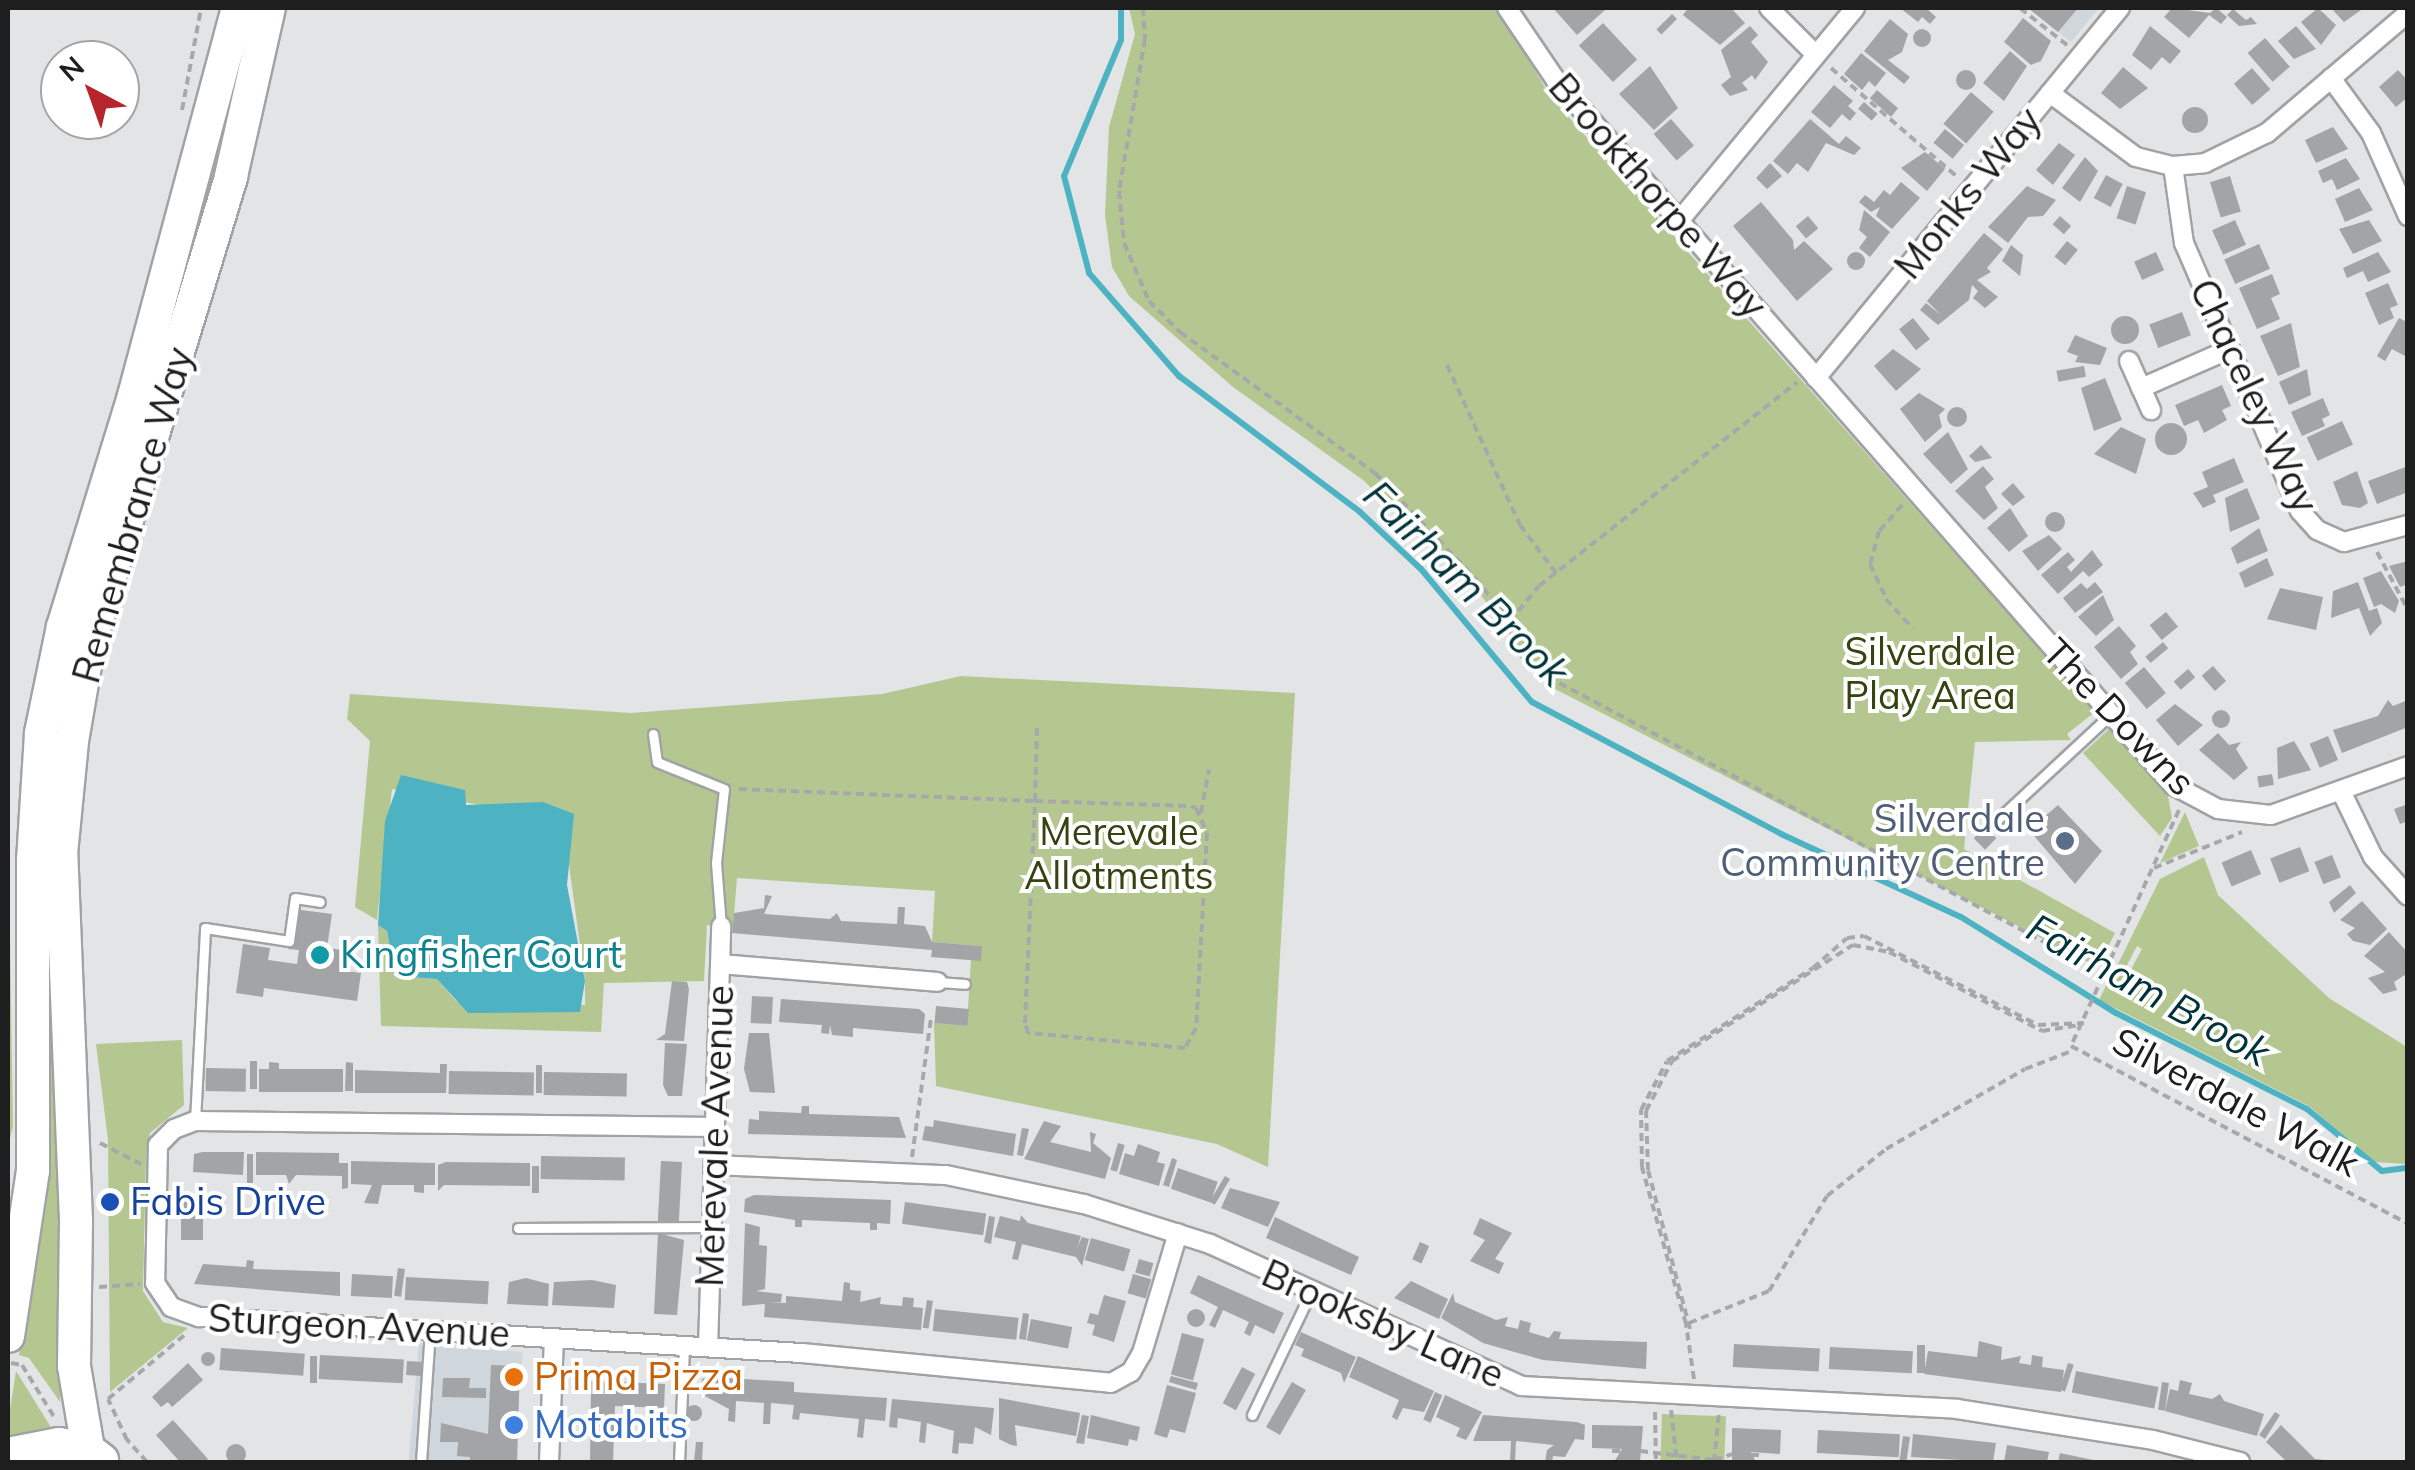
<!DOCTYPE html>
<html>
<head>
<meta charset="utf-8">
<style>
  body { margin:0 }
  #map { position:relative; width:2415px; height:1470px; overflow:hidden; background:#e2e4e5; font-family:Mulish,sans-serif }
  div>[style] { position:absolute }
  .built>* { inset:0; background:#cfd7dd; transform-origin:0 0 }
  .green>* { inset:0; background:#b4c791; transform-origin:0 0 }
  .water>* { inset:0; background:#4db3c2 }
  .stream>* { height:6px; margin:-3px; padding:0 3px; transform-origin:3px; border-radius:3px; background:#4db3c2 }
  .building>* { inset:0; background:#a2a4a5; transform-origin:0 0 }
  .round { border-radius:50% }
  .path>* { height:4px; margin-top:-2px; transform-origin:0; background:repeating-linear-gradient(90deg,#a7a8a9 0 8px,transparent 0 13px) }
  .roads { filter:drop-shadow(2px 0 #a1a2a4) drop-shadow(-2px 0 #a1a2a4) drop-shadow(0 2px #a1a2a4) drop-shadow(0 -2px #a1a2a4) }
  .lane>* { height:9px; margin:-4.5px; padding:0 4.5px; transform-origin:4.5px; border-radius:4.5px; background:#fff }
  .street>* { height:18px; margin:-9px; padding:0 9px; transform-origin:9px; border-radius:9px; background:#fff }
  .highway>* { height:32px; margin:-16px; padding:0 16px; transform-origin:16px; border-radius:16px; background:#fff }
  .dots>* { width:28px; height:28px; translate:-50% -50%; box-sizing:border-box; border:5px solid #fff; border-radius:50% }
  span { translate:-50% -50%; white-space:nowrap; text-align:center; line-height:1.15; -webkit-text-stroke:8px #fff; paint-order:stroke }
  .street-label { font-size:38px; color:#1e1e1f }
  .park-label { font-size:38px; color:#344310 }
  .service-label { font-size:38px; color:#4e5e75 }
  .right { translate:-100% -50%; text-align:right }
  .culture-label { font-size:38px; color:#0d838f }
  .left { translate:0 -50%; text-align:left }
  .transit-label { font-size:38px; color:#164399 }
  .food-label { font-size:38px; color:#c56008 }
  .shop-label { font-size:38px; color:#366cbe }
  .water-label { font-size:40px; color:#003339; font-style:italic }
  .frame { position:absolute; inset:0; border:10px solid #1e1e1f; pointer-events:none }
  .north { position:absolute; left:40px; top:40px; width:100px; height:100px; box-sizing:border-box; background:#fff; border:2px solid #a5a5a5; border-radius:50%; rotate:319deg; font-size:28px; font-weight:700; line-height:40px; text-align:center; color:#1e1e1f }
  .north::after { content:''; display:block; margin:auto; width:35px; height:45px; background:#b6252c; clip-path:polygon(50% 0,100% 100%,50% 72%,0 100%) }
</style>
</head>
<body>
<div id="map">
  <div class="built">
    <div style="clip-path:polygon(2028px 8px,2099px 8px,2071px 42px)"></div>
    <div style="left:419px;top:1343px;width:104px;height:119px;rotate:5deg"></div>
  </div>
  <div class="green">
    <div style="clip-path:polygon(1129px 8px,1497px 8px,1551px 97px,2095px 712px,2067px 734px,2071px 740px,1975px 742px,1964px 849px,2115px 933px,2098px 967px,1555px 689px,1519px 657px,1506px 626px,1469px 581px,1363px 480px,1233px 387px,1129px 296px,1112px 267px,1105px 215px,1109px 127px,1135px 34px)"></div>
    <div style="clip-path:polygon(81px 633px,60px 1146px,60px 1402px,29px 1358px,19px 1355px,36px 1250px,42px 970px)"></div>
    <div style="clip-path:polygon(961px 676px,1295px 693px,1268px 1167px,1217px 1144px,936px 1086px,934px 1023px,967px 1025px,971px 960px,981px 946px,932px 942px,935px 891px,737px 878px,733px 927px,707px 925px,704px 981px,604px 983px,601px 1032px,381px 1026px,378px 925px,387px 931px,395px 976px,437px 979px,456px 1001px,585px 1005px,585px 981px,569px 865px,543px 802px,497px 808px,392px 789px,377px 920px,355px 907px,370px 741px,347px 719px,350px 694px,631px 713px,882px 694px)"></div>
    <div style="clip-path:polygon(2110px 728px,2167px 791px,2172px 818px,2160px 836px,2083px 753px)"></div>
    <div style="clip-path:polygon(8px 811px,13px 1127px,8px 1145px)"></div>
    <div style="clip-path:polygon(2185px 812px,2199px 846px,2160px 863px)"></div>
    <div style="clip-path:polygon(2204px 857px,2218px 895px,2329px 998px,2407px 1047px,2407px 1164px,2373px 1162px,2309px 1106px,2099px 1000px,2113px 971px,2128px 975px,2142px 949px,2137px 946px,2125px 969px,2117px 966px,2160px 879px)"></div>
    <div style="clip-path:polygon(182px 1040px,184px 1105px,150px 1133px,146px 1156px,143px 1291px,163px 1322px,188px 1328px,110px 1392px,108px 1140px,96px 1044px)"></div>
    <div style="clip-path:polygon(16px 1371px,52px 1429px,8px 1439px,8px 1422px)"></div>
    <div style="left:1662px;top:1414px;width:64px;height:48px;rotate:2deg"></div>
  </div>
  <div class="water">
    <div style="clip-path:polygon(401px 775px,465px 790px,466px 805px,543px 802px,574px 814px,567px 885px,585px 981px,580px 1012px,468px 1013px,437px 979px,395px 976px,387px 931px,378px 925px,385px 821px)"></div>
  </div>
  <div class="stream">
    <div style="left:1121px;top:8px;width:32px;rotate:90deg"></div>
    <div style="left:1121px;top:40px;width:147px;rotate:112.7deg"></div>
    <div style="left:1064px;top:176px;width:100px;rotate:75.5deg"></div>
    <div style="left:1089px;top:273px;width:137px;rotate:48.9deg"></div>
    <div style="left:1179px;top:376px;width:226px;rotate:36.9deg"></div>
    <div style="left:1360px;top:512px;width:83px;rotate:43.1deg"></div>
    <div style="left:1421px;top:569px;width:173px;rotate:50.2deg"></div>
    <div style="left:1532px;top:702px;width:282px;rotate:27.9deg"></div>
    <div style="left:1781px;top:834px;width:198px;rotate:24.8deg"></div>
    <div style="left:1961px;top:917px;width:182px;rotate:31.8deg"></div>
    <div style="left:2116px;top:1013px;width:214px;rotate:26.7deg"></div>
    <div style="left:2307px;top:1109px;width:97px;rotate:39.6deg"></div>
    <div style="left:2382px;top:1171px;width:26px;rotate:-7deg"></div>
  </div>
  <div class="building">
    <div style="clip-path:polygon(1553px 8px,1603px 8px,1605px 10px,1577px 35px)"></div>
    <div style="clip-path:polygon(1731px 8px,1745px 23px,1720px 45px,1683px 15px,1688px 8px)"></div>
    <div style="clip-path:polygon(1900px 8px,1926px 8px,1936px 17px,1930px 24px,1922px 17px,1918px 22px)"></div>
    <div style="clip-path:polygon(2028px 8px,2078px 8px,2058px 32px)"></div>
    <div style="clip-path:polygon(2172px 8px,2210px 13px,2216px 8px,2227px 17px,2221px 24px,2209px 15px,2189px 38px,2164px 17px)"></div>
    <div style="clip-path:polygon(2318px 8px,2336px 25px,2321px 45px,2301px 22px)"></div>
    <div style="clip-path:polygon(2331px 8px,2364px 8px,2344px 22px)"></div>
    <div style="clip-path:polygon(2233px 9px,2246px 20px,2251px 17px,2257px 24px,2239px 26px,2227px 15px)"></div>
    <div style="left:1672px;top:14px;width:7px;height:22px;rotate:45deg"></div>
    <div style="clip-path:polygon(2023px 18px,2051px 41px,2041px 61px,2031px 65px,2004px 42px)"></div>
    <div style="clip-path:polygon(1890px 19px,1908px 34px,1902px 52px,1888px 60px,1910px 77px,1904px 84px,1864px 51px)"></div>
    <div style="left:1603px;top:23px;width:50px;height:33px;rotate:47deg"></div>
    <div style="clip-path:polygon(1750px 26px,1758px 35px,1751px 42px,1768px 62px,1755px 80px,1752px 75px,1742px 83px,1748px 90px,1730px 96px,1721px 85px,1731px 77px,1721px 50px)"></div>
    <div style="clip-path:polygon(2150px 26px,2181px 51px,2170px 64px,2162px 57px,2151px 70px,2132px 55px)"></div>
    <div style="clip-path:polygon(2296px 26px,2316px 49px,2294px 59px,2278px 41px)"></div>
    <div class="round" style="left:1913px;top:29px;width:18px;height:18px"></div>
    <div style="left:2265px;top:38px;width:38px;height:23px;rotate:49deg"></div>
    <div style="clip-path:polygon(2010px 51px,2027px 66px,2004px 101px,1983px 83px)"></div>
    <div style="clip-path:polygon(1861px 53px,1886px 73px,1875px 87px,1869px 81px,1862px 90px,1844px 74px)"></div>
    <div style="clip-path:polygon(1650px 66px,1678px 108px,1654px 130px,1619px 94px)"></div>
    <div style="clip-path:polygon(2123px 67px,2148px 88px,2120px 109px,2101px 93px)"></div>
    <div style="left:2252px;top:68px;width:28px;height:24px;rotate:49deg"></div>
    <div class="round" style="left:1956px;top:70px;width:20px;height:20px"></div>
    <div style="clip-path:polygon(2398px 70px,2408px 81px,2408px 97px,2396px 107px,2379px 87px)"></div>
    <div style="clip-path:polygon(1834px 85px,1853px 101px,1848px 106px,1856px 113px,1850px 121px,1842px 114px,1830px 128px,1811px 112px)"></div>
    <div style="left:1877px;top:90px;width:28px;height:11px;rotate:41deg"></div>
    <div style="left:1971px;top:92px;width:30px;height:42px;rotate:41deg"></div>
    <div style="left:1864px;top:102px;width:18px;height:9px;rotate:41deg"></div>
    <div class="round" style="left:2182px;top:107px;width:26px;height:26px"></div>
    <div style="left:1671px;top:119px;width:35px;height:23px;rotate:49deg"></div>
    <div style="clip-path:polygon(1810px 119px,1839px 144px,1846px 136px,1861px 148px,1854px 155px,1826px 143px,1808px 172px,1797px 163px,1788px 174px,1773px 161px)"></div>
    <div style="clip-path:polygon(2333px 127px,2348px 149px,2316px 163px,2305px 140px)"></div>
    <div style="left:1945px;top:129px;width:25px;height:18px;rotate:40deg"></div>
    <div style="clip-path:polygon(2059px 143px,2075px 155px,2053px 185px,2036px 170px)"></div>
    <div style="clip-path:polygon(1925px 152px,1945px 169px,1927px 191px,1901px 168px)"></div>
    <div style="clip-path:polygon(2085px 157px,2098px 171px,2080px 202px,2062px 188px)"></div>
    <div style="clip-path:polygon(2346px 158px,2360px 179px,2337px 190px,2332px 179px,2323px 183px,2318px 171px)"></div>
    <div style="clip-path:polygon(1770px 163px,1782px 176px,1767px 189px,1756px 178px)"></div>
    <div style="left:2106px;top:175px;width:19px;height:26px;rotate:28deg"></div>
    <div style="left:2230px;top:176px;width:37px;height:21px;rotate:73deg"></div>
    <div style="clip-path:polygon(1901px 182px,1920px 198px,1892px 229px,1876px 216px,1880px 207px,1871px 212px,1859px 202px,1865px 195px,1874px 202px,1884px 190px,1890px 195px)"></div>
    <div style="clip-path:polygon(2027px 186px,2056px 200px,2043px 216px,2028px 217px,2008px 243px,1988px 227px)"></div>
    <div style="left:2127px;top:186px;width:20px;height:34px;rotate:18deg"></div>
    <div style="clip-path:polygon(2359px 188px,2373px 210px,2345px 222px,2335px 199px)"></div>
    <div style="clip-path:polygon(1761px 202px,1793px 240px,1794px 250px,1804px 241px,1833px 269px,1797px 301px,1733px 226px)"></div>
    <div style="clip-path:polygon(1864px 210px,1890px 232px,1870px 257px,1859px 248px,1867px 237px,1859px 230px)"></div>
    <div style="left:1808px;top:216px;width:16px;height:16px;rotate:50deg"></div>
    <div style="left:2060px;top:216px;width:15px;height:11px;rotate:42deg"></div>
    <div style="left:2235px;top:220px;width:27px;height:25px;rotate:66deg"></div>
    <div style="clip-path:polygon(2369px 220px,2382px 241px,2353px 254px,2339px 229px)"></div>
    <div style="clip-path:polygon(1984px 233px,2003px 249px,1987px 268px,1991px 272px,1977px 280px,1998px 297px,1985px 308px,1973px 298px,1978px 291px,1972px 285px,1969px 300px,1938px 325px,1920px 310px,1926px 303px,1941px 315px,1927px 301px)"></div>
    <div style="left:2067px;top:241px;width:14px;height:20px;rotate:39deg"></div>
    <div style="left:2259px;top:244px;width:27px;height:38px;rotate:66deg"></div>
    <div style="clip-path:polygon(2011px 245px,2023px 255px,2020px 276px,2002px 261px)"></div>
    <div class="round" style="left:1847px;top:252px;width:18px;height:18px"></div>
    <div style="left:2156px;top:252px;width:20px;height:24px;rotate:66deg"></div>
    <div style="clip-path:polygon(2378px 252px,2391px 272px,2368px 282px,2363px 271px,2347px 278px,2343px 268px)"></div>
    <div style="clip-path:polygon(2272px 274px,2280px 294px,2271px 298px,2280px 319px,2257px 329px,2239px 288px)"></div>
    <div style="clip-path:polygon(2388px 283px,2398px 305px,2390px 308px,2394px 318px,2379px 325px,2365px 293px)"></div>
    <div style="left:2182px;top:312px;width:25px;height:35px;rotate:69deg"></div>
    <div class="round" style="left:2111px;top:316px;width:28px;height:28px"></div>
    <div style="left:1913px;top:318px;width:27px;height:18px;rotate:51deg"></div>
    <div style="clip-path:polygon(2399px 318px,2407px 322px,2408px 351px,2405px 356px,2392px 349px,2385px 361px,2377px 356px)"></div>
    <div style="clip-path:polygon(2291px 323px,2300px 367px,2278px 376px,2260px 336px)"></div>
    <div style="clip-path:polygon(2075px 335px,2107px 348px,2100px 365px,2075px 362px,2078px 356px,2067px 352px)"></div>
    <div style="clip-path:polygon(1893px 349px,1921px 369px,1896px 391px,1874px 366px)"></div>
    <div style="left:2084px;top:366px;width:11px;height:28px;rotate:80deg"></div>
    <div style="clip-path:polygon(2307px 369px,2311px 395px,2289px 405px,2279px 382px)"></div>
    <div style="clip-path:polygon(2105px 378px,2122px 420px,2094px 431px,2081px 388px)"></div>
    <div style="clip-path:polygon(2222px 385px,2231px 406px,2222px 410px,2227px 420px,2204px 433px,2198px 420px,2184px 426px,2175px 405px)"></div>
    <div style="clip-path:polygon(1919px 393px,1945px 409px,1939px 415px,1942px 427px,1925px 442px,1900px 409px)"></div>
    <div style="clip-path:polygon(2323px 398px,2330px 415px,2322px 419px,2325px 426px,2302px 436px,2291px 412px)"></div>
    <div class="round" style="left:1947px;top:407px;width:20px;height:20px"></div>
    <div style="left:2342px;top:421px;width:26px;height:39px;rotate:65deg"></div>
    <div class="round" style="left:2155px;top:423px;width:32px;height:32px"></div>
    <div style="clip-path:polygon(2121px 427px,2146px 439px,2136px 474px,2094px 454px)"></div>
    <div style="clip-path:polygon(1948px 432px,1968px 469px,1951px 484px,1923px 454px)"></div>
    <div style="clip-path:polygon(1981px 445px,1992px 458px,1975px 462px,1969px 456px)"></div>
    <div style="clip-path:polygon(2234px 458px,2244px 482px,2213px 495px,2216px 502px,2203px 508px,2193px 493px,2208px 487px,2202px 472px)"></div>
    <div style="clip-path:polygon(1983px 466px,1994px 479px,1985px 487px,1998px 508px,1984px 520px,1955px 491px)"></div>
    <div style="clip-path:polygon(2408px 466px,2408px 492px,2377px 504px,2368px 481px)"></div>
    <div style="clip-path:polygon(2357px 471px,2368px 503px,2360px 508px,2342px 505px,2333px 482px)"></div>
    <div style="clip-path:polygon(2013px 483px,2025px 497px,2013px 506px,2001px 494px)"></div>
    <div style="clip-path:polygon(2247px 488px,2260px 519px,2230px 532px,2225px 498px)"></div>
    <div style="clip-path:polygon(2010px 508px,2028px 536px,2009px 552px,1987px 528px)"></div>
    <div class="round" style="left:2045px;top:512px;width:20px;height:20px"></div>
    <div style="clip-path:polygon(2259px 528px,2268px 551px,2237px 564px,2231px 548px)"></div>
    <div style="clip-path:polygon(2049px 535px,2062px 549px,2038px 571px,2022px 551px)"></div>
    <div style="clip-path:polygon(2092px 550px,2103px 565px,2089px 577px,2083px 571px,2058px 594px,2041px 575px,2068px 552px,2075px 560px,2067px 567px,2071px 572px)"></div>
    <div style="clip-path:polygon(2267px 558px,2274px 575px,2245px 588px,2239px 573px)"></div>
    <div style="clip-path:polygon(2408px 561px,2408px 584px,2400px 587px,2389px 566px)"></div>
    <div style="clip-path:polygon(2381px 571px,2399px 601px,2395px 613px,2381px 604px,2374px 607px,2363px 578px)"></div>
    <div style="clip-path:polygon(2095px 582px,2103px 592px,2075px 613px,2063px 598px,2081px 583px,2087px 589px)"></div>
    <div style="clip-path:polygon(2358px 582px,2369px 611px,2377px 608px,2382px 623px,2370px 636px,2359px 608px,2331px 618px,2333px 591px)"></div>
    <div style="clip-path:polygon(2280px 588px,2323px 597px,2316px 630px,2267px 619px)"></div>
    <div style="clip-path:polygon(2103px 595px,2114px 620px,2096px 636px,2078px 617px)"></div>
    <div style="left:2166px;top:612px;width:19px;height:21px;rotate:51deg"></div>
    <div style="clip-path:polygon(2119px 626px,2136px 646px,2130px 652px,2138px 664px,2121px 679px,2094px 647px)"></div>
    <div style="left:2163px;top:642px;width:8px;height:23px;rotate:50deg"></div>
    <div style="left:2213px;top:666px;width:20px;height:15px;rotate:49deg"></div>
    <div style="left:2144px;top:667px;width:34px;height:25px;rotate:50deg"></div>
    <div style="left:2188px;top:669px;width:11px;height:19px;rotate:49deg"></div>
    <div style="clip-path:polygon(2388px 700px,2393px 706px,2408px 700px,2408px 727px,2342px 753px,2333px 730px,2378px 716px)"></div>
    <div style="clip-path:polygon(2175px 704px,2203px 725px,2178px 746px,2156px 720px)"></div>
    <div class="round" style="left:2212px;top:710px;width:18px;height:18px"></div>
    <div style="clip-path:polygon(2218px 733px,2229px 745px,2241px 742px,2236px 749px,2248px 768px,2234px 780px,2199px 750px)"></div>
    <div style="left:2328px;top:736px;width:26px;height:20px;rotate:67deg"></div>
    <div style="clip-path:polygon(2294px 741px,2311px 770px,2278px 779px,2277px 748px)"></div>
    <div style="left:2272px;top:774px;width:11px;height:15px;rotate:80deg"></div>
    <div style="clip-path:polygon(2408px 804px,2408px 821px,2400px 824px,2394px 809px)"></div>
    <div style="clip-path:polygon(2058px 805px,2102px 851px,2075px 884px,2029px 830px)"></div>
    <div style="left:1985px;top:827px;width:16px;height:16px;rotate:45deg"></div>
    <div style="left:2300px;top:847px;width:26px;height:32px;rotate:69deg"></div>
    <div style="left:2251px;top:850px;width:26px;height:32px;rotate:67deg"></div>
    <div style="left:2332px;top:855px;width:24px;height:19px;rotate:68deg"></div>
    <div style="clip-path:polygon(2350px 885px,2356px 893px,2334px 913px,2329px 902px)"></div>
    <div style="clip-path:polygon(765px 895px,772px 896px,764px 914px,830px 919px,837px 913px,841px 921px,897px 924px,898px 907px,905px 907px,904px 924px,925px 926px,932px 942px,982px 946px,981px 961px,931px 957px,932px 950px,732px 933px,734px 913px,764px 908px)"></div>
    <div style="clip-path:polygon(2362px 901px,2387px 929px,2370px 945px,2353px 941px,2347px 934px,2355px 928px,2340px 920px)"></div>
    <div style="clip-path:polygon(293px 909px,332px 914px,327px 948px,343px 950px,340px 970px,361px 973px,357px 1001px,264px 988px,263px 997px,236px 993px,243px 944px,270px 948px,268px 960px,297px 964px,299px 950px,288px 949px)"></div>
    <div style="clip-path:polygon(2389px 932px,2408px 953px,2408px 973px,2394px 982px,2397px 990px,2383px 994px,2368px 978px,2385px 972px,2364px 956px)"></div>
    <div style="clip-path:polygon(672px 981px,687px 982px,689px 989px,684px 1041px,656px 1040px,665px 1034px)"></div>
    <div style="left:752px;top:996px;width:21px;height:27px;rotate:3deg"></div>
    <div style="clip-path:polygon(781px 999px,919px 1009px,925px 1014px,923px 1034px,853px 1028px,853px 1037px,832px 1035px,830px 1025px,829px 1034px,821px 1033px,822px 1025px,779px 1022px)"></div>
    <div style="left:936px;top:1006px;width:33px;height:17px;rotate:5deg"></div>
    <div style="clip-path:polygon(749px 1033px,769px 1033px,775px 1093px,750px 1092px,744px 1069px)"></div>
    <div style="clip-path:polygon(665px 1043px,687px 1044px,682px 1096px,668px 1096px,663px 1085px)"></div>
    <div style="left:250px;top:1061px;width:7px;height:28px"></div>
    <div style="clip-path:polygon(269px 1062px,279px 1063px,279px 1069px,343px 1069px,343px 1092px,259px 1092px,259px 1069px,269px 1069px)"></div>
    <div style="clip-path:polygon(346px 1062px,353px 1063px,353px 1091px,345px 1091px)"></div>
    <div style="clip-path:polygon(440px 1064px,447px 1064px,446px 1093px,355px 1093px,355px 1070px,440px 1073px)"></div>
    <div style="left:536px;top:1065px;width:6px;height:28px"></div>
    <div style="left:206px;top:1068px;width:40px;height:23px;rotate:1deg"></div>
    <div style="left:449px;top:1071px;width:85px;height:23px;rotate:1deg"></div>
    <div style="left:544px;top:1072px;width:83px;height:23px;rotate:1deg"></div>
    <div style="clip-path:polygon(802px 1106px,809px 1106px,809px 1114px,899px 1117px,906px 1138px,748px 1134px,749px 1119px,759px 1120px,759px 1111px,801px 1113px)"></div>
    <div style="clip-path:polygon(934px 1120px,1016px 1134px,1013px 1156px,922px 1140px,925px 1126px,933px 1127px)"></div>
    <div style="clip-path:polygon(1044px 1121px,1061px 1126px,1050px 1142px,1091px 1152px,1090px 1132px,1096px 1134px,1093px 1143px,1111px 1158px,1105px 1179px,1024px 1159px)"></div>
    <div style="clip-path:polygon(1022px 1128px,1029px 1129px,1023px 1156px,1017px 1155px)"></div>
    <div style="left:1118px;top:1143px;width:7px;height:28px;rotate:16deg"></div>
    <div style="clip-path:polygon(1138px 1144px,1160px 1152px,1157px 1162px,1165px 1164px,1159px 1186px,1119px 1174px,1125px 1153px,1134px 1156px)"></div>
    <div style="clip-path:polygon(203px 1152px,244px 1152px,243px 1175px,193px 1172px,194px 1154px)"></div>
    <div style="clip-path:polygon(256px 1152px,339px 1153px,339px 1163px,348px 1163px,348px 1188px,342px 1189px,342px 1176px,296px 1175px,289px 1184px,286px 1175px,256px 1175px)"></div>
    <div style="left:247px;top:1154px;width:6px;height:29px"></div>
    <div style="left:541px;top:1156px;width:84px;height:23px;rotate:1deg"></div>
    <div style="clip-path:polygon(1172px 1158px,1177px 1160px,1169px 1187px,1163px 1185px)"></div>
    <div style="clip-path:polygon(351px 1161px,435px 1163px,435px 1185px,424px 1185px,424px 1193px,414px 1192px,414px 1185px,382px 1185px,378px 1204px,364px 1203px,372px 1185px,351px 1184px)"></div>
    <div style="left:661px;top:1161px;width:21px;height:60px;rotate:3deg"></div>
    <div style="clip-path:polygon(446px 1162px,530px 1163px,530px 1186px,444px 1185px,438px 1191px,438px 1165px)"></div>
    <div style="left:532px;top:1166px;width:7px;height:27px"></div>
    <div style="left:1178px;top:1168px;width:42px;height:22px;rotate:19deg"></div>
    <div style="left:1225px;top:1176px;width:6px;height:30px;rotate:31deg"></div>
    <div style="clip-path:polygon(1230px 1188px,1280px 1202px,1268px 1227px,1221px 1208px)"></div>
    <div style="clip-path:polygon(754px 1195px,891px 1200px,890px 1224px,877px 1223px,877px 1230px,870px 1230px,870px 1223px,802px 1220px,802px 1227px,795px 1227px,795px 1220px,744px 1212px,745px 1199px)"></div>
    <div style="left:181px;top:1199px;width:22px;height:41px"></div>
    <div style="left:905px;top:1202px;width:82px;height:22px;rotate:8deg"></div>
    <div style="clip-path:polygon(1021px 1215px,1028px 1223px,1081px 1236px,1077px 1248px,1082px 1237px,1089px 1239px,1082px 1266px,1076px 1257px,1022px 1244px,1018px 1260px,1012px 1259px,1016px 1242px,994px 1237px,1000px 1216px,1020px 1221px)"></div>
    <div style="clip-path:polygon(989px 1216px,995px 1217px,991px 1244px,984px 1242px)"></div>
    <div style="clip-path:polygon(1275px 1217px,1359px 1257px,1351px 1275px,1266px 1238px)"></div>
    <div style="clip-path:polygon(1480px 1218px,1512px 1233px,1495px 1259px,1504px 1263px,1499px 1274px,1470px 1261px,1485px 1240px,1473px 1234px)"></div>
    <div style="clip-path:polygon(745px 1223px,760px 1227px,759px 1245px,767px 1246px,765px 1289px,756px 1291px,782px 1294px,781px 1302px,769px 1302px,786px 1303px,786px 1296px,842px 1301px,844px 1282px,850px 1283px,850px 1290px,861px 1291px,860px 1302px,881px 1297px,880px 1304px,902px 1306px,903px 1297px,914px 1298px,913px 1307px,923px 1308px,921px 1330px,764px 1317px,765px 1304px,742px 1306px)"></div>
    <div style="clip-path:polygon(658px 1233px,684px 1240px,677px 1315px,654px 1314px)"></div>
    <div style="left:1091px;top:1238px;width:41px;height:23px;rotate:16deg"></div>
    <div style="left:1420px;top:1242px;width:10px;height:19px;rotate:24deg"></div>
    <div style="left:1139px;top:1259px;width:15px;height:14px;rotate:16deg"></div>
    <div style="clip-path:polygon(247px 1260px,254px 1261px,253px 1269px,340px 1272px,340px 1296px,194px 1284px,203px 1264px,246px 1267px)"></div>
    <div style="left:398px;top:1268px;width:7px;height:28px;rotate:8deg"></div>
    <div style="left:352px;top:1274px;width:41px;height:22px;rotate:3deg"></div>
    <div style="left:1133px;top:1274px;width:19px;height:20px;rotate:16deg"></div>
    <div style="clip-path:polygon(1198px 1275px,1284px 1313px,1274px 1334px,1255px 1325px,1250px 1336px,1244px 1333px,1249px 1322px,1223px 1310px,1215px 1328px,1209px 1325px,1218px 1307px,1190px 1293px)"></div>
    <div style="left:406px;top:1277px;width:83px;height:23px;rotate:3deg"></div>
    <div style="clip-path:polygon(526px 1278px,549px 1284px,548px 1306px,507px 1304px,509px 1282px)"></div>
    <div style="clip-path:polygon(592px 1280px,616px 1285px,614px 1308px,552px 1305px,554px 1282px)"></div>
    <div style="clip-path:polygon(1411px 1281px,1448px 1299px,1439px 1319px,1394px 1298px)"></div>
    <div style="clip-path:polygon(1453px 1293px,1455px 1302px,1496px 1320px,1508px 1317px,1505px 1326px,1518px 1329px,1520px 1320px,1531px 1323px,1529px 1332px,1549px 1338px,1554px 1331px,1561px 1332px,1559px 1339px,1647px 1342px,1646px 1369px,1543px 1360px,1483px 1343px,1441px 1318px)"></div>
    <div style="clip-path:polygon(1104px 1295px,1126px 1301px,1114px 1342px,1092px 1335px,1095px 1325px,1087px 1323px,1090px 1313px,1098px 1315px)"></div>
    <div style="left:927px;top:1300px;width:6px;height:28px;rotate:9deg"></div>
    <div style="left:935px;top:1309px;width:84px;height:22px;rotate:6deg"></div>
    <div class="round" style="left:1187px;top:1309px;width:18px;height:18px"></div>
    <div style="clip-path:polygon(1023px 1313px,1029px 1314px,1026px 1340px,1019px 1339px)"></div>
    <div style="left:1031px;top:1319px;width:42px;height:22px;rotate:11deg"></div>
    <div style="clip-path:polygon(1301px 1332px,1356px 1357px,1344px 1383px,1341px 1373px,1301px 1356px,1304px 1349px,1295px 1345px)"></div>
    <div style="left:1182px;top:1333px;width:23px;height:43px;rotate:15deg"></div>
    <div style="clip-path:polygon(1979px 1341px,2002px 1347px,2001px 1360px,2021px 1356px,2019px 1363px,2031px 1365px,2032px 1355px,2043px 1357px,2042px 1367px,2064px 1370px,2061px 1392px,1924px 1374px,1928px 1351px,1977px 1357px)"></div>
    <div style="left:1734px;top:1344px;width:86px;height:23px;rotate:3deg"></div>
    <div style="left:1917px;top:1345px;width:8px;height:28px"></div>
    <div style="left:1830px;top:1347px;width:83px;height:22px;rotate:3deg"></div>
    <div style="left:221px;top:1348px;width:84px;height:22px;rotate:4deg"></div>
    <div class="round" style="left:201px;top:1352px;width:14px;height:14px"></div>
    <div style="left:320px;top:1355px;width:84px;height:24px;rotate:3deg"></div>
    <div style="left:310px;top:1356px;width:7px;height:27px"></div>
    <div style="clip-path:polygon(1358px 1356px,1434px 1391px,1424px 1412px,1403px 1408px,1397px 1420px,1392px 1417px,1399px 1400px,1349px 1377px)"></div>
    <div style="left:407px;top:1361px;width:15px;height:14px;rotate:4deg"></div>
    <div style="clip-path:polygon(188px 1363px,203px 1380px,172px 1407px,168px 1402px,161px 1407px,152px 1397px)"></div>
    <div style="left:2068px;top:1363px;width:6px;height:28px;rotate:18deg"></div>
    <div style="clip-path:polygon(491px 1365px,520px 1366px,517px 1462px,470px 1462px,470px 1457px,457px 1456px,458px 1442px,440px 1442px,441px 1423px,488px 1434px)"></div>
    <div style="left:1242px;top:1367px;width:15px;height:41px;rotate:28deg"></div>
    <div style="left:2076px;top:1371px;width:84px;height:22px;rotate:11deg"></div>
    <div style="clip-path:polygon(1171px 1376px,1198px 1383px,1196px 1390px,1169px 1382px)"></div>
    <div style="clip-path:polygon(710px 1377px,794px 1382px,794px 1392px,887px 1398px,885px 1421px,865px 1419px,863px 1438px,857px 1437px,859px 1419px,800px 1413px,799px 1420px,792px 1419px,794px 1405px,771px 1403px,770px 1424px,763px 1424px,764px 1403px,736px 1401px,735px 1422px,728px 1421px,729px 1409px,701px 1394px,702px 1379px)"></div>
    <div style="clip-path:polygon(443px 1378px,470px 1378px,469px 1388px,486px 1388px,486px 1398px,442px 1397px)"></div>
    <div style="clip-path:polygon(2180px 1380px,2192px 1383px,2189px 1394px,2212px 1399px,2220px 1394px,2224px 1401px,2264px 1414px,2257px 1436px,2165px 1411px,2170px 1389px,2178px 1391px)"></div>
    <div style="clip-path:polygon(591px 1381px,665px 1384px,664px 1408px,615px 1406px,613px 1462px,590px 1462px)"></div>
    <div style="left:1292px;top:1382px;width:16px;height:52px;rotate:30deg"></div>
    <div style="left:2162px;top:1382px;width:7px;height:28px;rotate:8deg"></div>
    <div style="clip-path:polygon(1167px 1385px,1196px 1393px,1185px 1433px,1170px 1429px,1167px 1438px,1154px 1434px)"></div>
    <div style="left:1435px;top:1392px;width:8px;height:30px;rotate:23deg"></div>
    <div style="clip-path:polygon(1445px 1395px,1482px 1412px,1466px 1440px,1456px 1436px,1460px 1428px,1436px 1417px)"></div>
    <div style="clip-path:polygon(999px 1398px,1080px 1413px,1076px 1436px,1015px 1425px,1017px 1446px,1011px 1445px,999px 1439px)"></div>
    <div style="clip-path:polygon(892px 1399px,994px 1408px,991px 1435px,975px 1427px,973px 1444px,959px 1443px,958px 1454px,952px 1453px,954px 1431px,927px 1423px,925px 1443px,919px 1442px,921px 1422px,898px 1418px,897px 1428px,889px 1427px)"></div>
    <div class="round" style="left:686px;top:1405px;width:16px;height:16px"></div>
    <div style="clip-path:polygon(2275px 1412px,2280px 1415px,2265px 1439px,2259px 1435px)"></div>
    <div style="clip-path:polygon(1082px 1415px,1089px 1416px,1084px 1444px,1076px 1443px)"></div>
    <div style="clip-path:polygon(1091px 1415px,1140px 1427px,1137px 1441px,1129px 1439px,1128px 1446px,1087px 1438px)"></div>
    <div style="clip-path:polygon(1483px 1415px,1577px 1422px,1585px 1425px,1584px 1440px,1575px 1439px,1565px 1457px,1553px 1456px,1552px 1462px,1545px 1462px,1547px 1450px,1554px 1445px,1516px 1441px,1515px 1462px,1510px 1461px,1511px 1441px,1473px 1441px)"></div>
    <div style="clip-path:polygon(173px 1420px,208px 1459px,204px 1462px,180px 1462px,156px 1435px)"></div>
    <div style="clip-path:polygon(1592px 1425px,1643px 1426px,1640px 1462px,1614px 1462px,1622px 1449px,1592px 1448px)"></div>
    <div style="clip-path:polygon(2281px 1425px,2315px 1459px,2325px 1460px,2287px 1462px,2266px 1442px)"></div>
    <div style="clip-path:polygon(1732px 1428px,1781px 1430px,1780px 1454px,1751px 1452px,1756px 1462px,1732px 1462px)"></div>
    <div style="left:1818px;top:1430px;width:82px;height:23px;rotate:3deg"></div>
    <div style="clip-path:polygon(1913px 1434px,1996px 1443px,1993px 1462px,1911px 1457px)"></div>
    <div style="left:1903px;top:1436px;width:7px;height:26px;rotate:8deg"></div>
    <div style="clip-path:polygon(696px 1442px,703px 1442px,702px 1462px,694px 1462px)"></div>
    <div class="round" style="left:226px;top:1444px;width:20px;height:20px"></div>
    <div style="clip-path:polygon(2007px 1445px,2049px 1452px,2047px 1462px,2004px 1462px)"></div>
    <div style="clip-path:polygon(2060px 1453px,2098px 1461px,2098px 1462px,2058px 1462px)"></div>
  </div>
  <div class="path">
    <div style="left:1143px;top:8px;width:31px;rotate:86deg"></div>
    <div style="left:1145px;top:39px;width:154px;rotate:99.7deg"></div>
    <div style="left:1119px;top:191px;width:52px;rotate:84.5deg"></div>
    <div style="left:1124px;top:243px;width:63px;rotate:66.7deg"></div>
    <div style="left:1149px;top:301px;width:44px;rotate:45deg"></div>
    <div style="left:1180px;top:332px;width:241px;rotate:35.9deg"></div>
    <div style="left:1375px;top:473px;width:145px;rotate:46.4deg"></div>
    <div style="left:1475px;top:578px;width:55px;rotate:50.9deg"></div>
    <div style="left:1510px;top:621px;width:38px;rotate:67deg"></div>
    <div style="left:1525px;top:656px;width:31px;rotate:42deg"></div>
    <div style="left:1548px;top:677px;width:635px;rotate:28.1deg"></div>
    <div style="left:2020px;top:8px;width:60px;rotate:38.2deg"></div>
    <div style="left:1831px;top:68px;width:165px;rotate:40.8deg"></div>
    <div style="left:182px;top:110px;width:104px;rotate:-79.4deg"></div>
    <div style="left:1447px;top:365px;width:176px;rotate:65.5deg"></div>
    <div style="left:1520px;top:525px;width:60px;rotate:53.1deg"></div>
    <div style="left:1902px;top:505px;width:35px;rotate:131deg"></div>
    <div style="left:1879px;top:531px;width:34px;rotate:105deg"></div>
    <div style="left:1870px;top:564px;width:38px;rotate:65deg"></div>
    <div style="left:1886px;top:599px;width:40px;rotate:48deg"></div>
    <div style="left:2377px;top:552px;width:66px;rotate:61.9deg"></div>
    <div style="left:1510px;top:621px;width:45px;rotate:-50.4deg"></div>
    <div style="left:1539px;top:586px;width:329px;rotate:-38.3deg"></div>
    <div style="left:739px;top:789px;width:296px;rotate:2.3deg"></div>
    <div style="left:1035px;top:801px;width:156px;rotate:1.8deg"></div>
    <div style="left:1191px;top:806px;width:5px;rotate:22deg"></div>
    <div style="left:1196px;top:808px;width:27px;rotate:66deg"></div>
    <div style="left:1207px;top:833px;width:195px;rotate:93.2deg"></div>
    <div style="left:1196px;top:1028px;width:23px;rotate:119deg"></div>
    <div style="left:1185px;top:1048px;width:158px;rotate:-174.5deg"></div>
    <div style="left:1028px;top:1033px;width:10px;rotate:-107deg"></div>
    <div style="left:1025px;top:1023px;width:222px;rotate:-87.4deg"></div>
    <div style="left:1035px;top:801px;width:73px;rotate:-88.4deg"></div>
    <div style="left:2179px;top:810px;width:260px;rotate:114.6deg"></div>
    <div style="left:2071px;top:1046px;width:381px;rotate:27.8deg"></div>
    <div style="left:1201px;top:813px;width:44px;rotate:-79.5deg"></div>
    <div style="left:2154px;top:868px;width:95px;rotate:-22.2deg"></div>
    <div style="left:100px;top:1143px;width:46px;rotate:27.1deg"></div>
    <div style="left:912px;top:1157px;width:140px;rotate:-82.2deg"></div>
    <div style="left:99px;top:1287px;width:41px;rotate:-4.2deg"></div>
    <div style="left:1689px;top:1323px;width:86px;rotate:-21.8deg"></div>
    <div style="left:1769px;top:1291px;width:111px;rotate:-58.6deg"></div>
    <div style="left:1827px;top:1196px;width:75px;rotate:-38.5deg"></div>
    <div style="left:1886px;top:1149px;width:160px;rotate:-29.9deg"></div>
    <div style="left:2025px;top:1069px;width:47px;rotate:-21.1deg"></div>
    <div style="left:1690px;top:1329px;width:164px;rotate:-104.8deg"></div>
    <div style="left:1648px;top:1170px;width:59px;rotate:-91.9deg"></div>
    <div style="left:1646px;top:1111px;width:56px;rotate:-62.5deg"></div>
    <div style="left:1672px;top:1061px;width:215px;rotate:-32.7deg"></div>
    <div style="left:1853px;top:945px;width:37px;rotate:11deg"></div>
    <div style="left:1889px;top:952px;width:172px;rotate:27.3deg"></div>
    <div style="left:2042px;top:1031px;width:38px;rotate:-9deg"></div>
    <div style="left:11px;top:1363px;width:11px;rotate:10deg"></div>
    <div style="left:22px;top:1365px;width:65px;rotate:58.3deg"></div>
    <div style="left:1694px;top:1379px;width:56px;rotate:-98.3deg"></div>
    <div style="left:1686px;top:1324px;width:163px;rotate:-105.7deg"></div>
    <div style="left:1642px;top:1167px;width:57px;rotate:-91deg"></div>
    <div style="left:1641px;top:1110px;width:55px;rotate:-62deg"></div>
    <div style="left:1667px;top:1061px;width:173px;rotate:-32.5deg"></div>
    <div style="left:1813px;top:968px;width:45px;rotate:-41.4deg"></div>
    <div style="left:1847px;top:938px;width:17px;rotate:-7deg"></div>
    <div style="left:1864px;top:936px;width:195px;rotate:27.1deg"></div>
    <div style="left:2038px;top:1025px;width:46px;rotate:-2.5deg"></div>
    <div style="left:1671px;top:1410px;width:52px;rotate:83.4deg"></div>
    <div style="left:1655px;top:1412px;width:50px;rotate:88.9deg"></div>
    <div style="left:1612px;top:1451px;width:10px"></div>
    <div style="left:1640px;top:1451px;width:75px;rotate:6.9deg"></div>
    <div style="left:1714px;top:1460px;width:19px;rotate:-18deg"></div>
    <div style="left:1751px;top:1455px;width:8px"></div>
    <div style="left:147px;top:1462px;width:30px;rotate:-132deg"></div>
    <div style="left:127px;top:1440px;width:45px;rotate:-114.9deg"></div>
    <div style="left:108px;top:1399px;width:104px;rotate:-39.9deg"></div>
    <div style="left:1714px;top:1462px;width:50px;rotate:-84.3deg"></div>
  </div>
  <div class="roads">
    <div class="lane">
      <div style="left:653px;top:734px;width:28px;rotate:82deg"></div>
      <div style="left:657px;top:762px;width:72px;rotate:21.9deg"></div>
      <div style="left:724px;top:789px;width:74px;rotate:96.2deg"></div>
      <div style="left:716px;top:863px;width:63px;rotate:85.5deg"></div>
      <div style="left:1997px;top:820px;width:154px;rotate:-42.9deg"></div>
      <div style="left:938px;top:982px;width:27px;rotate:4deg"></div>
      <div style="left:195px;top:1121px;width:193px;rotate:-87deg"></div>
      <div style="left:205px;top:928px;width:85px;rotate:8.8deg"></div>
      <div style="left:289px;top:941px;width:43px;rotate:-82.1deg"></div>
      <div style="left:295px;top:898px;width:25px;rotate:9deg"></div>
      <div style="left:518px;top:1228px;width:194px;rotate:-0.3deg"></div>
      <div style="left:1252px;top:1415px;width:136px;rotate:-64.4deg"></div>
      <div style="left:421px;top:1462px;width:131px;rotate:-86.1deg"></div>
      <div style="left:679px;top:1462px;width:116px;rotate:-87.5deg"></div>
    </div>
    <div class="street">
      <div style="left:1507px;top:8px;width:86px;rotate:55.9deg"></div>
      <div style="left:1555px;top:79px;width:938px;rotate:48.8deg"></div>
      <div style="left:2173px;top:785px;width:51px;rotate:28.1deg"></div>
      <div style="left:2218px;top:809px;width:53px;rotate:6.5deg"></div>
      <div style="left:2271px;top:815px;width:145px;rotate:-19.7deg"></div>
      <div style="left:1769px;top:8px;width:66px;rotate:45deg"></div>
      <div style="left:2331px;top:78px;width:68px;rotate:54deg"></div>
      <div style="left:2371px;top:133px;width:91px;rotate:66deg"></div>
      <div style="left:2050px;top:93px;width:107px;rotate:36.7deg"></div>
      <div style="left:2136px;top:157px;width:38px;rotate:14deg"></div>
      <div style="left:2173px;top:166px;width:32px;rotate:-5deg"></div>
      <div style="left:2205px;top:163px;width:69px;rotate:-25.8deg"></div>
      <div style="left:2267px;top:133px;width:185px;rotate:-40.4deg"></div>
      <div style="left:2173px;top:166px;width:78px;rotate:81.9deg"></div>
      <div style="left:2184px;top:243px;width:292px;rotate:66.6deg"></div>
      <div style="left:2300px;top:511px;width:25px;rotate:48deg"></div>
      <div style="left:2317px;top:530px;width:30px;rotate:24deg"></div>
      <div style="left:2344px;top:542px;width:66px;rotate:-14.9deg"></div>
      <div style="left:1679px;top:221px;width:276px;rotate:-50.4deg"></div>
      <div style="left:2129px;top:361px;width:54px;rotate:65.8deg"></div>
      <div style="left:1816px;top:378px;width:479px;rotate:-50.6deg"></div>
      <div style="left:2141px;top:388px;width:97px;rotate:-23.7deg"></div>
      <div style="left:2341px;top:791px;width:73px;rotate:64.1deg"></div>
      <div style="left:2373px;top:857px;width:52px;rotate:48.1deg"></div>
      <div style="left:720px;top:964px;width:218px;rotate:4.7deg"></div>
      <div style="left:715px;top:1127px;width:520px;rotate:-179.34deg"></div>
      <div style="left:195px;top:1121px;width:22px;rotate:159deg"></div>
      <div style="left:174px;top:1129px;width:23px;rotate:135deg"></div>
      <div style="left:158px;top:1145px;width:138px;rotate:91.2deg"></div>
      <div style="left:155px;top:1283px;width:29px;rotate:56deg"></div>
      <div style="left:171px;top:1307px;width:30px;rotate:20deg"></div>
      <div style="left:199px;top:1317px;width:604px;rotate:3.42deg"></div>
      <div style="left:802px;top:1353px;width:310px;rotate:5.5deg"></div>
      <div style="left:1111px;top:1383px;width:23px;rotate:-29deg"></div>
      <div style="left:1131px;top:1372px;width:22px;rotate:-60deg"></div>
      <div style="left:1142px;top:1353px;width:125px;rotate:-73.3deg"></div>
      <div style="left:714px;top:1165px;width:232px;rotate:2.5deg"></div>
      <div style="left:946px;top:1175px;width:141px;rotate:11.9deg"></div>
      <div style="left:1084px;top:1204px;width:132px;rotate:17.6deg"></div>
      <div style="left:1210px;top:1244px;width:342px;rotate:24.5deg"></div>
      <div style="left:1521px;top:1386px;width:437px;rotate:3deg"></div>
      <div style="left:1957px;top:1409px;width:198px;rotate:9deg"></div>
      <div style="left:2153px;top:1440px;width:90px;rotate:14.2deg"></div>
      <div style="left:708px;top:1347px;width:421px;rotate:-88.2deg"></div>
      <div style="left:549px;top:1462px;width:124px;rotate:-87.7deg"></div>
    </div>
    <div class="highway">
      <div style="left:8px;top:1336px;width:167px;rotate:-81.4deg"></div>
      <div style="left:33px;top:1171px;width:310px;rotate:-90deg"></div>
      <div style="left:33px;top:861px;width:128px;rotate:-86.4deg"></div>
      <div style="left:41px;top:733px;width:108px;rotate:-78.3deg"></div>
      <div style="left:63px;top:627px;width:242px;rotate:-72.9deg"></div>
      <div style="left:134px;top:396px;width:402px;rotate:-75deg"></div>
      <div style="left:88px;top:1449px;width:84px;rotate:-99.6deg"></div>
      <div style="left:74px;top:1366px;width:146px;rotate:-89.2deg"></div>
      <div style="left:76px;top:1220px;width:366px;rotate:-92.3deg"></div>
      <div style="left:61px;top:854px;width:114px;rotate:-84.4deg"></div>
      <div style="left:72px;top:741px;width:94px;rotate:-80.2deg"></div>
      <div style="left:88px;top:648px;width:493px;rotate:-73.1deg"></div>
      <div style="left:231px;top:176px;width:172px;rotate:-77.3deg"></div>
      <div style="left:8px;top:1454px;width:52px;rotate:-11.1deg"></div>
      <div style="left:59px;top:1444px;width:29px;rotate:10deg"></div>
      <div style="left:88px;top:1449px;width:18px;rotate:38deg"></div>
    </div>
  </div>
  <div class="dots">
    <div style="left:2065px;top:841px;background:#5c6f8a"></div>
    <div style="left:320px;top:955px;background:#0f9aa8"></div>
    <div style="left:110px;top:1202px;background:#1a4fb4"></div>
    <div style="left:514px;top:1377px;background:#e8710a"></div>
    <div style="left:514px;top:1425px;background:#3f7fe0"></div>
  </div>
  <div class="street-label">
    <span style="left:1968px;top:193px;rotate:-51deg">Monks Way</span>
    <span style="left:1658px;top:196px;rotate:49deg">Brookthorpe Way</span>
    <span style="left:2254px;top:396px;rotate:65deg">Chaceley Way</span>
    <span style="left:133px;top:515px;rotate:-74deg">Remembrance Way</span>
    <span style="left:2119px;top:717px;rotate:46deg">The Downs</span>
    <span style="left:2236px;top:1102px;rotate:28deg">Silverdale Walk</span>
    <span style="left:715px;top:1136px;rotate:-88deg">Merevale Avenue</span>
    <span style="left:1383px;top:1324px;rotate:24deg">Brooksby Lane</span>
    <span style="left:359px;top:1326px;rotate:3deg">Sturgeon Avenue</span>
  </div>
  <div class="park-label">
    <span style="left:1930px;top:674px">Silverdale<br>Play Area</span>
    <span style="left:1119px;top:854px">Merevale<br>Allotments</span>
  </div>
  <div class="service-label">
    <span class="right" style="left:2045px;top:841px">Silverdale<br>Community Centre</span>
  </div>
  <div class="culture-label">
    <span class="left" style="left:340px;top:955px">Kingfisher Court</span>
  </div>
  <div class="transit-label">
    <span class="left" style="left:130px;top:1202px">Fabis Drive</span>
  </div>
  <div class="food-label">
    <span class="left" style="left:534px;top:1377px">Prima Pizza</span>
  </div>
  <div class="shop-label">
    <span class="left" style="left:534px;top:1425px">Motabits</span>
  </div>
  <div class="water-label">
    <span style="left:1467px;top:583px;rotate:45deg">Fairham Brook</span>
    <span style="left:2149px;top:989px;rotate:29deg">Fairham Brook</span>
  </div>
  <div class="frame"></div>
  <div class="north">N</div>
</div>
</body>
</html>
